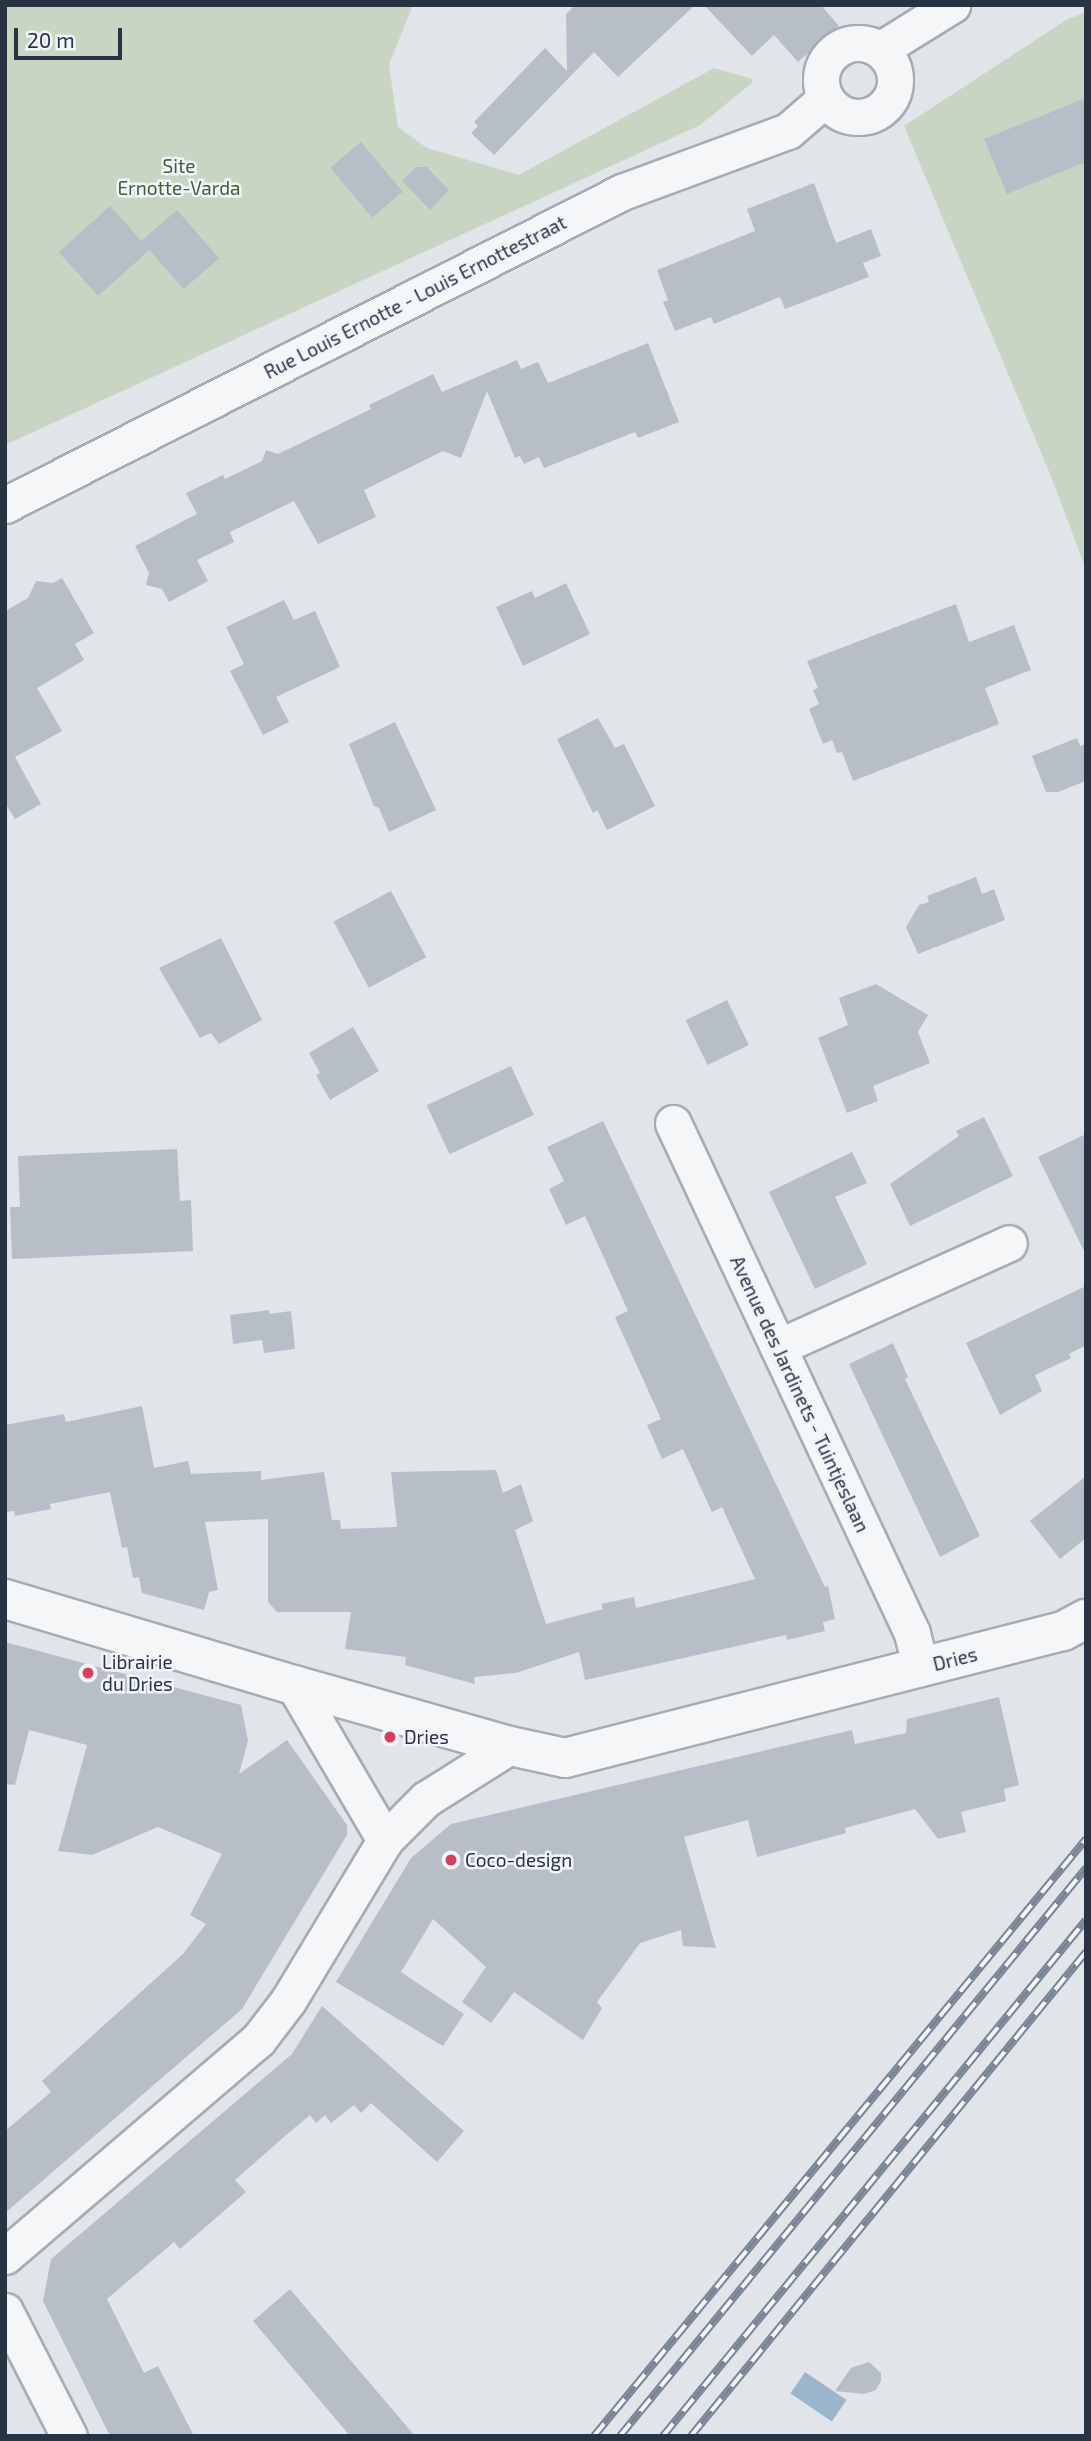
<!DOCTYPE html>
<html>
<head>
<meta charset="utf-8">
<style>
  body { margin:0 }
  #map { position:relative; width:1091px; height:2441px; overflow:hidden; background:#e1e5ea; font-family:"Exo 2",sans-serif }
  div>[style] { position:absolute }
  .green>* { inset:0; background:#c7d5c2 }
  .water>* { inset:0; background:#9ab5cc; transform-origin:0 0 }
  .building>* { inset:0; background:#b8bec8; transform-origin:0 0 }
  .roads { filter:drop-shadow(2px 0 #a6acb5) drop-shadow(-2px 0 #a6acb5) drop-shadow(0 2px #a6acb5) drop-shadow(0 -2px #a6acb5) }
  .minor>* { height:35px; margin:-17.5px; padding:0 17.5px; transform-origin:17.5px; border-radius:17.5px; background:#f4f6f8 }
  .minor>.ring { margin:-17.5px; padding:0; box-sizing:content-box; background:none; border:35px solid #f4f6f8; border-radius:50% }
  .tertiary>* { height:38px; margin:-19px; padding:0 19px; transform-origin:19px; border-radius:19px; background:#f4f6f8 }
  .rail>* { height:8px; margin-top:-4px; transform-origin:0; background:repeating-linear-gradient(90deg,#f1f4f8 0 16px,#798595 0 32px); box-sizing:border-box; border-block:2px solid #798595 }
  .dots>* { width:19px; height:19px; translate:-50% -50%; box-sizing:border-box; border:4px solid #f1f4f8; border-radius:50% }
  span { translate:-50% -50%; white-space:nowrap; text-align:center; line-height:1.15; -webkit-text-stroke:5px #f1f4f8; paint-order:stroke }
  .park-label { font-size:19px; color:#3f6035 }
  .street-label { font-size:19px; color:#283343 }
  .poi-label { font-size:19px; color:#283343 }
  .left { translate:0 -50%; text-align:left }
  .frame { position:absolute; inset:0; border:7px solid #283343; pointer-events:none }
  .scale { position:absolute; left:14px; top:28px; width:108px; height:32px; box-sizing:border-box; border:4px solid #283343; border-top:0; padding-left:9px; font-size:21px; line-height:24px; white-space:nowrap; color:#283343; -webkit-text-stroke:5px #f1f4f8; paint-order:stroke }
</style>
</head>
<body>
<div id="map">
  <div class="green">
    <div style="clip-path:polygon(5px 5px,413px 5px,389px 64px,398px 127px,427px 148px,519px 175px,714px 68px,753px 79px,752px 83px,700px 125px,5px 445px)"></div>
    <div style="clip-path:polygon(1086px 12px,1086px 569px,1048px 469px,904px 126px,1066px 20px)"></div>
  </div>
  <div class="water">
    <div style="left:805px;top:2372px;width:50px;height:26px;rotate:34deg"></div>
  </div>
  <div class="building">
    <div style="clip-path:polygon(575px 5px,695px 5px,618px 77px,594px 52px,494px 155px,471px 133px,478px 126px,474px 122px,545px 48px,567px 71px,566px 14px)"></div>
    <div style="clip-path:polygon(704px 5px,821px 5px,839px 26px,798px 62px,774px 35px,752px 56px)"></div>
    <div style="clip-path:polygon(1086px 98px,1086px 162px,1007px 194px,984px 139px)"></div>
    <div style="left:361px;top:142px;width:65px;height:40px;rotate:50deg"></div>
    <div style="clip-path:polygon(416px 167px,427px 167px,449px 190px,430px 210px,402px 181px)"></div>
    <div style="clip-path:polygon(814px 183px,836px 243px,871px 229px,881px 256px,863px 263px,869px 277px,785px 309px,780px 297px,714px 324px,711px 317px,675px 331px,663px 302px,668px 300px,657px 270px,755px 231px,747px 209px)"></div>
    <div style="left:110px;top:206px;width:59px;height:69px;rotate:48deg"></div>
    <div style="left:177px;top:210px;width:64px;height:47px;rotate:49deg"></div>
    <div style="clip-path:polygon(648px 343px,679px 422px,638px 438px,635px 432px,544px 468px,539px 457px,524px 464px,520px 456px,515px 458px,487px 391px,461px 458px,443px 451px,364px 490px,376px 517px,318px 544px,294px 501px,230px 532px,234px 542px,197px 560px,208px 581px,169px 602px,162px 589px,146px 585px,149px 573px,135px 546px,197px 514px,186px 493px,223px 475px,225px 479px,262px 461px,266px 450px,278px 454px,371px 409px,369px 405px,433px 374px,442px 392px,517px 360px,521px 369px,538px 362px,548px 383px)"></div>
    <div style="clip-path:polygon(62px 578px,94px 633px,75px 644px,84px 660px,37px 688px,62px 731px,15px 757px,41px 804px,15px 819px,5px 803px,5px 611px,28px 598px,36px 581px,53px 583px)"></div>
    <div style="clip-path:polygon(566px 583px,590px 634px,523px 666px,496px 607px,532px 591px,535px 598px)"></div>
    <div style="clip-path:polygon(284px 600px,294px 620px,315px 611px,340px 667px,276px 697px,289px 722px,263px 735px,230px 671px,244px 664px,226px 627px)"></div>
    <div style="clip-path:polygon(956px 604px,969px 642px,1014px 625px,1031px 670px,985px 688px,999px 724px,853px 781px,842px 752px,837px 753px,832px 740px,823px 744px,809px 709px,819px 704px,813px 690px,818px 688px,807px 661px)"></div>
    <div style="clip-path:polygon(598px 718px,615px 748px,624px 744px,655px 806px,607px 830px,597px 810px,593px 813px,557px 739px)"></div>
    <div style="clip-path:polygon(395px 722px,436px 810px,389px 832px,379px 808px,374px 806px,349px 744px)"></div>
    <div style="clip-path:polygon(1077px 738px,1080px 746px,1086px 744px,1086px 781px,1058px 792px,1046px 792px,1032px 756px)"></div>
    <div style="clip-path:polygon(976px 877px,982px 894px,994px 889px,1005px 920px,918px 954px,906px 927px,919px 905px,929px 902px,927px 896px)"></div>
    <div style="left:391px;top:891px;width:75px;height:65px;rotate:62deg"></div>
    <div style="clip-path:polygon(221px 938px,262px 1020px,219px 1044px,211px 1033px,200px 1038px,159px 968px)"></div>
    <div style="clip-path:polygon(876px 984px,928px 1015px,918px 1032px,930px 1063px,873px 1086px,878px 1101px,847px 1113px,818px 1038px,848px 1025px,839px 998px)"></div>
    <div style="left:727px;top:1000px;width:50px;height:46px;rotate:64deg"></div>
    <div style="clip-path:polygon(353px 1027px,379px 1071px,330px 1100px,316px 1075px,320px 1073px,309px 1053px)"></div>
    <div style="left:511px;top:1066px;width:54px;height:93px;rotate:65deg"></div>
    <div style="clip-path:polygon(984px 1117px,1013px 1176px,910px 1226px,890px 1184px,959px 1136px,956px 1131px)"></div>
    <div style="clip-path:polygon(603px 1121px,825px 1587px,828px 1586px,835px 1619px,823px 1622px,825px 1631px,787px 1640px,786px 1635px,585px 1680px,579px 1652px,516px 1673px,474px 1677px,475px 1684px,405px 1665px,406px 1657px,345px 1649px,351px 1612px,277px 1612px,268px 1602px,268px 1519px,205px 1522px,218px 1590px,209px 1592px,204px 1610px,142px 1593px,139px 1577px,133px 1578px,127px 1547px,122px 1548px,110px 1492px,50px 1504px,51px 1509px,15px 1516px,14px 1511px,5px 1512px,5px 1425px,64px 1414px,66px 1422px,142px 1406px,154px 1468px,188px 1461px,191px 1474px,261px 1471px,261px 1480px,324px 1472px,332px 1520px,340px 1520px,341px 1529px,397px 1527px,391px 1472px,496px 1470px,503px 1493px,521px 1484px,533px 1521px,515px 1530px,546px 1624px,603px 1609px,601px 1604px,634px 1597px,636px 1608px,755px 1579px,722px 1507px,712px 1512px,683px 1449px,662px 1459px,647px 1425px,661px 1419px,615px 1317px,628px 1311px,585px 1216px,566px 1225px,549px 1189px,564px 1181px,547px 1147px)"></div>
    <div style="clip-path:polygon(1086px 1134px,1086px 1255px,1038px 1157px)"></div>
    <div style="clip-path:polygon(177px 1149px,180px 1201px,191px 1200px,193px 1251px,12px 1259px,10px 1207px,20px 1207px,18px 1156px)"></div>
    <div style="clip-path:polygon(852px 1152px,867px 1183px,835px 1197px,867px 1264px,815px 1289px,769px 1192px)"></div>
    <div style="clip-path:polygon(1086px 1286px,1086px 1345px,1069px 1354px,1071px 1358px,1035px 1375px,1042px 1391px,1000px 1415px,966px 1343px)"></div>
    <div style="clip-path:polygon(269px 1310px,270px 1314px,291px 1311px,295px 1349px,264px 1353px,262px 1340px,233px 1344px,230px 1315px)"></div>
    <div style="clip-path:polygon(893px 1343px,908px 1377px,905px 1379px,980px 1536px,940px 1557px,849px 1364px)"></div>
    <div style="clip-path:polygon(1086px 1476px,1086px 1538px,1060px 1559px,1030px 1521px)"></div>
    <div style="clip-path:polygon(5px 1642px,241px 1705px,248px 1741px,239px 1774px,287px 1740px,347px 1825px,347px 1835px,242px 2009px,5px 2213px,5px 2131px,51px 2092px,42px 2081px,183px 1954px,206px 1924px,190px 1915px,222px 1854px,158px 1827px,92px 1855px,58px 1851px,87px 1745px,29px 1730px,15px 1785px,5px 1784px)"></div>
    <div style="clip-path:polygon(999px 1697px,1019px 1785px,1004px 1789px,1006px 1801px,961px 1812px,966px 1832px,938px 1839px,915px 1809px,845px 1828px,846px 1833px,757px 1857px,748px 1820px,684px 1837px,716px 1948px,683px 1946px,681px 1930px,640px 1943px,597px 2002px,602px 2008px,583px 2040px,514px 1992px,491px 2023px,462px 2002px,486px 1967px,433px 1919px,401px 1972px,464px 2014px,443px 2046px,336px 1982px,411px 1858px,451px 1824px,852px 1730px,855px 1744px,906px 1733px,907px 1719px)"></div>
    <div style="clip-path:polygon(322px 2006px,464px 2131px,437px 2162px,371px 2103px,361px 2113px,354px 2105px,331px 2123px,325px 2115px,316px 2123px,310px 2115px,285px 2136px,235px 2180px,246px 2192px,180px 2249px,174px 2242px,107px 2299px,144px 2373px,158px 2366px,194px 2436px,110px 2436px,43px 2301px,51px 2259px,292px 2054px)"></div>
    <div style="clip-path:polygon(290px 2289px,317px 2321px,415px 2436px,350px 2436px,253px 2321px)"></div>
    <div style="clip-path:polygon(869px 2362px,881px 2373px,881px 2381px,876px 2390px,864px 2394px,835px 2391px,851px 2368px)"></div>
  </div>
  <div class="roads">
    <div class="minor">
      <div class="ring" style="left:821px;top:43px;width:39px;height:39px"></div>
      <div style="left:881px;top:49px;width:84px;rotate:-31.8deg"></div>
      <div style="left:5px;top:505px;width:692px;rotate:-26.9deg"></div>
      <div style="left:622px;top:192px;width:177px;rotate:-20.2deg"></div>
      <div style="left:788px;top:131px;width:50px;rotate:-41deg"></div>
      <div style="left:673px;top:1123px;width:563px;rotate:64.89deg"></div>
      <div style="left:912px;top:1633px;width:36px;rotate:76deg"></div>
      <div style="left:778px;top:1347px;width:253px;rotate:-24.2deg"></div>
      <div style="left:294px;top:1685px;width:180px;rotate:59.6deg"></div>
      <div style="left:5px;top:2256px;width:333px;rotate:-40.5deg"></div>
      <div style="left:258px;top:2040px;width:49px;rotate:-52.4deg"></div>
      <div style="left:288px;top:2001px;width:188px;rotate:-58.9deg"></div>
      <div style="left:385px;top:1840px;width:58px;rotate:-45deg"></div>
      <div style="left:426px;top:1799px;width:99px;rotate:-32.2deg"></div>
      <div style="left:5px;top:2311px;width:140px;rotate:62.9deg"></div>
    </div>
    <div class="tertiary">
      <div style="left:5px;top:1599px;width:302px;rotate:16.6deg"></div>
      <div style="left:294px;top:1685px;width:224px;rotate:15.8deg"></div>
      <div style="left:510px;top:1746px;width:56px;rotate:12.3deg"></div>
      <div style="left:565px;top:1758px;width:514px;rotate:-14.31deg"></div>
      <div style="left:1063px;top:1631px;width:26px;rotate:-28deg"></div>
    </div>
  </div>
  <div class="rail">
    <div style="left:594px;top:2436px;width:774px;rotate:-50.51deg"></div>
    <div style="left:620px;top:2436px;width:735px;rotate:-50.63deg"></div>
    <div style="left:663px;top:2436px;width:667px;rotate:-50.66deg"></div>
    <div style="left:691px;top:2436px;width:625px;rotate:-50.78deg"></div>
  </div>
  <div class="dots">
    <div style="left:88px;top:1673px;background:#d6405e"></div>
    <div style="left:390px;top:1737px;background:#d6405e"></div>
    <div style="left:451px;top:1860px;background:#d6405e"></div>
  </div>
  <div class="park-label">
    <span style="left:179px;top:177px">Site<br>Ernotte-Varda</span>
  </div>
  <div class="street-label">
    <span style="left:415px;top:297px;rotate:-27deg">Rue Louis Ernotte - Louis Ernottestraat</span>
    <span style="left:800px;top:1394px;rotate:65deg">Avenue des Jardinets - Tuintjeslaan</span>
    <span style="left:955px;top:1659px;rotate:-14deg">Dries</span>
  </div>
  <div class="poi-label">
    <span class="left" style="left:102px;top:1673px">Librairie<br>du Dries</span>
    <span class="left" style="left:404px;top:1737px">Dries</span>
    <span class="left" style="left:465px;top:1860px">Coco-design</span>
  </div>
  <div class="frame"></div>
  <div class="scale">20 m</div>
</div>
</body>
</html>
